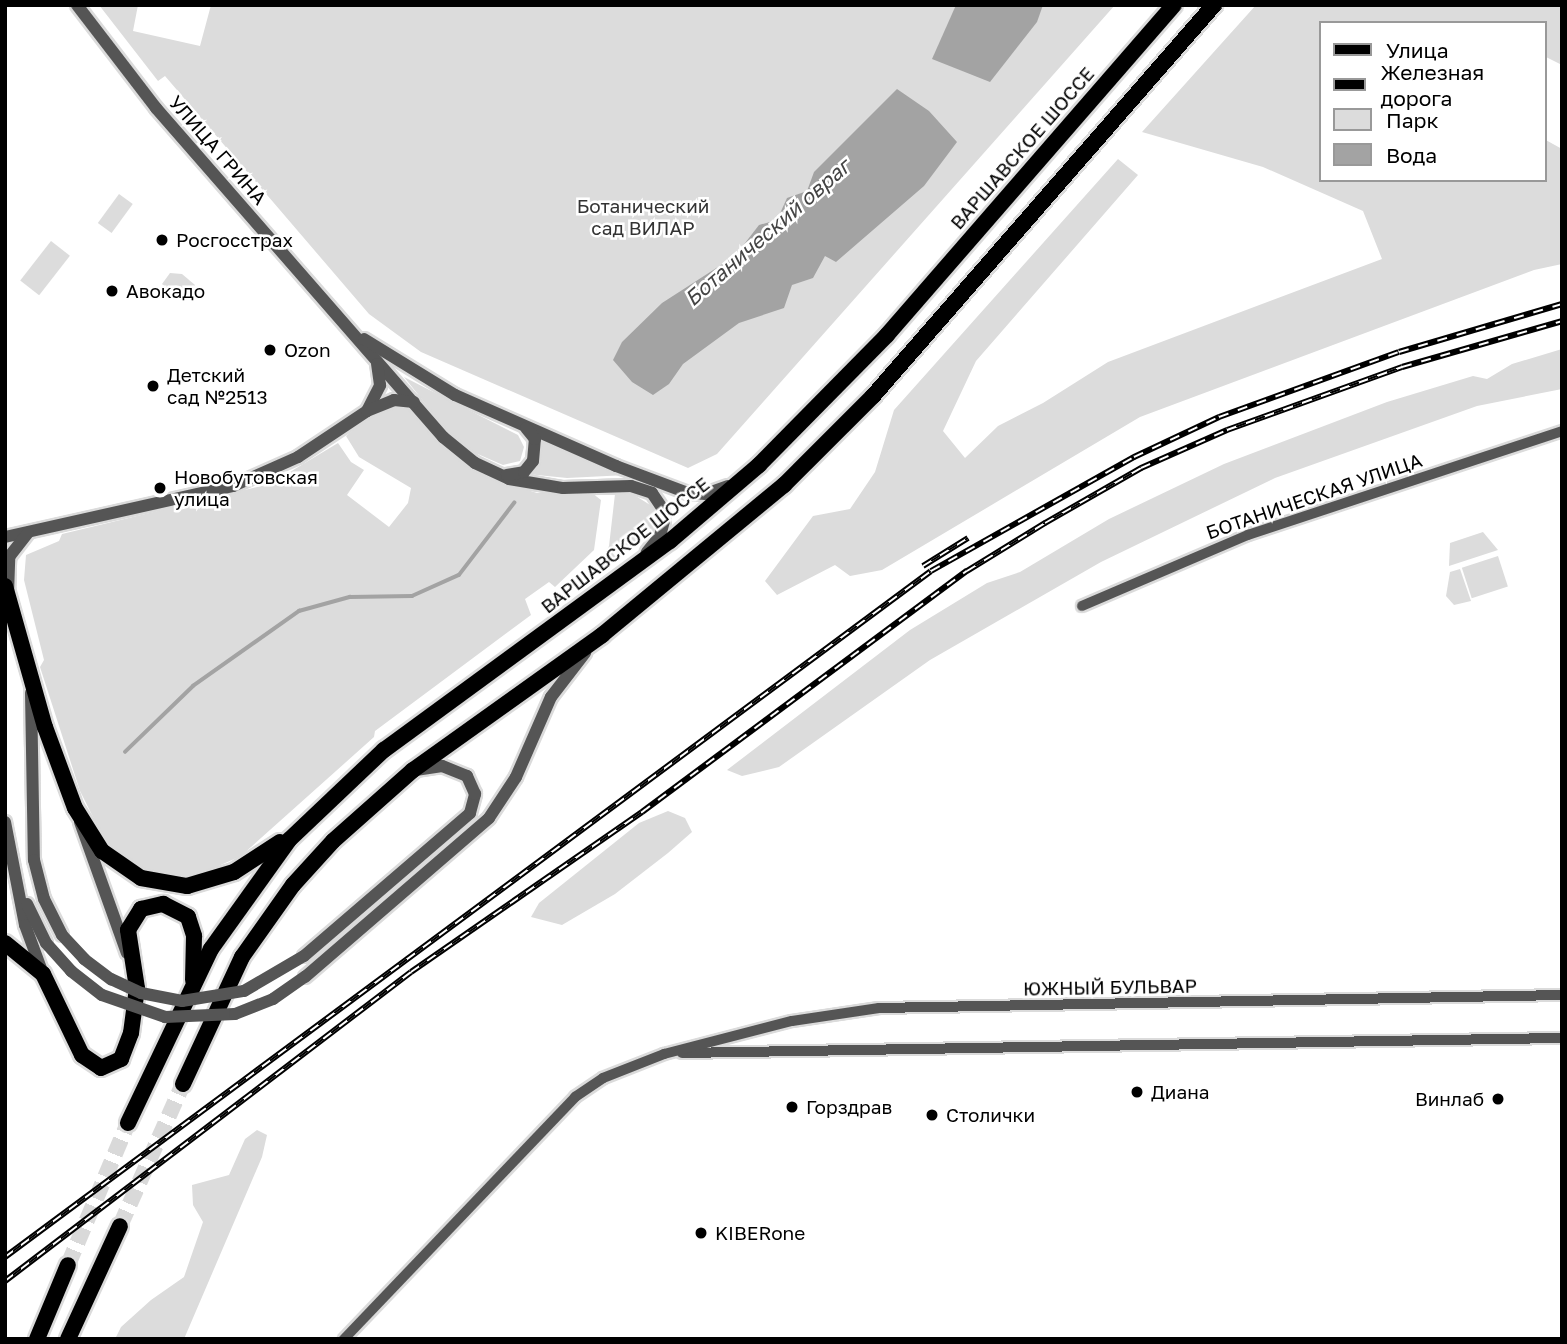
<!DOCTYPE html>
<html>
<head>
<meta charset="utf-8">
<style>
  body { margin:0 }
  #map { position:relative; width:1567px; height:1344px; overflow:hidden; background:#fff; font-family:"Golos Text",sans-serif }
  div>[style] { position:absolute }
  .green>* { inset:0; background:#dcdcdc; transform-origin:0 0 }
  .water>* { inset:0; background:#a3a3a3 }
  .stream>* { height:3.5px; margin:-1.75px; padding:0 1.75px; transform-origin:1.75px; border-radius:1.75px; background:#a3a3a3 }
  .primary-tunnel>* { height:16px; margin-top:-8px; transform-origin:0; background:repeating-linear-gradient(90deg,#d9d9d9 0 16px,transparent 0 24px) }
  .roads { filter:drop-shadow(2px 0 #dbdbdb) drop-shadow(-2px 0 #dbdbdb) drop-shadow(0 2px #dbdbdb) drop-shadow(0 -2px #dbdbdb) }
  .minor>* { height:10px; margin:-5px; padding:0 5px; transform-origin:5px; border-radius:5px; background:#555 }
  .tertiary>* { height:12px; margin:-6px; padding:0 6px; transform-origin:6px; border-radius:6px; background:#555 }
  .primary>* { height:16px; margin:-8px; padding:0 8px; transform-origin:8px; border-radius:8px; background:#000 }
  .rail>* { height:6px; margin-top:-3px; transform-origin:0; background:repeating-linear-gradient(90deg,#fff 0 10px,#000 0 20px); box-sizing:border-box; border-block:2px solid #000 }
  .tertiary-bridge>* { height:12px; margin:-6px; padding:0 6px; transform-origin:6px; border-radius:6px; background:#555 }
  .dots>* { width:19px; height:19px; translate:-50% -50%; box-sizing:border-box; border:4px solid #fff; border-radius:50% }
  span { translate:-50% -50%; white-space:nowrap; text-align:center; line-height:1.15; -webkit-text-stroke:5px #fff; paint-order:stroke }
  .street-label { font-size:19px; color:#000 }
  .park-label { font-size:19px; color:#333 }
  .poi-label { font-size:19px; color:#000 }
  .left { translate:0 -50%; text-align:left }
  .right { translate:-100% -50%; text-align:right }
  .water-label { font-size:21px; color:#444; font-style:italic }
  .frame { position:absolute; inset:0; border:7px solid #000; pointer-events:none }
  .legend { position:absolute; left:1319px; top:21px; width:228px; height:161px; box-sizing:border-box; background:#fff; border:2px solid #999; margin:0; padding:9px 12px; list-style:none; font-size:21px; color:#000 }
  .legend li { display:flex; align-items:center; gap:14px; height:35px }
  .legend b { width:35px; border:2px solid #999 }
</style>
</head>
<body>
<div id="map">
  <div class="green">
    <div style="clip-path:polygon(99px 5px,138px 5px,133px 31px,200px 46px,211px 5px,1115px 5px,717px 454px,688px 468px,421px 352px,369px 314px,165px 76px,158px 81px)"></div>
    <div style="clip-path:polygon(1256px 5px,1562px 5px,1562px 65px,1544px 56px,1544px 23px,1320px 23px,1320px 180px,1544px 180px,1544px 139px,1562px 149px,1562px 264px,1534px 270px,1140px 417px,882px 570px,850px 576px,835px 565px,777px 595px,765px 581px,813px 516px,850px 509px,875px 472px,894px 410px,1118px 159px,1138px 175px,976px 361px,943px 431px,965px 458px,998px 426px,1043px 403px,1108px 362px,1382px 259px,1363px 211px,1263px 167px,1142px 132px)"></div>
    <div style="left:119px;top:194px;width:17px;height:36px;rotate:36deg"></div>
    <div style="left:51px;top:241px;width:24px;height:50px;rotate:38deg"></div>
    <div style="clip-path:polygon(170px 273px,182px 274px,195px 285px,182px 301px,162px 284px)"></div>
    <div style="clip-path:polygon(1562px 349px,1562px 389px,1477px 406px,1275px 478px,1101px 562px,930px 660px,779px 767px,742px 776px,727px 770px,910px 630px,987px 583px,1020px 572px,1109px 519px,1224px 464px,1387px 402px,1473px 376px,1487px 379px,1512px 364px)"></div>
    <div style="clip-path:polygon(404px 377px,518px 435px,524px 447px,520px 461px,503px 465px,473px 452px,448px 432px)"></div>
    <div style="clip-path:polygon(395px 406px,406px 407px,462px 463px,487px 477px,537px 493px,592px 493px,601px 500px,594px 550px,555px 587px,549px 582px,525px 599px,531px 615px,375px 731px,374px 737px,241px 856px,196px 876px,153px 874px,134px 866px,109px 849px,80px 791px,40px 667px,44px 660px,24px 580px,26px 555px,59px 541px,62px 534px,270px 484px,338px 443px,351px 462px,364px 470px,347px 495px,389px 527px,408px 503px,411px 488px,359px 457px,346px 436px,369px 416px)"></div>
    <div style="clip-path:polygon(539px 441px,627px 475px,567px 478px,527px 474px)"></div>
    <div style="clip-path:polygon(631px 493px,655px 508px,653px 531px,595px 575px,609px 546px,615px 494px)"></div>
    <div style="clip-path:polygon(1483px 532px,1498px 550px,1449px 566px,1450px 543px)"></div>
    <div style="left:1498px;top:556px;width:32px;height:38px;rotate:72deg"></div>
    <div style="clip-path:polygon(1460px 569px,1471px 601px,1454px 605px,1446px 596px,1450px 572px)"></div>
    <div style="clip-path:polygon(668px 811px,685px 818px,692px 832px,668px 853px,615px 894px,562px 925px,531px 917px,539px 903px,639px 823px)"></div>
    <div style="clip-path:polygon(257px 1130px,267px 1135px,262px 1157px,184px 1339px,115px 1339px,121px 1327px,151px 1300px,184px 1277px,203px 1222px,193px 1205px,192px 1185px,229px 1175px,245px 1139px)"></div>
  </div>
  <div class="water">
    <div style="clip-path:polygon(956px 5px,1043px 5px,1037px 22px,990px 82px,932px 59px)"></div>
    <div style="clip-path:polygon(897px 89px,929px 111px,957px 142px,924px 186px,836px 262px,825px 256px,813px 278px,792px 285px,784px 308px,739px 323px,683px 364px,669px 384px,653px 395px,632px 382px,613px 360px,622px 342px,662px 303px,735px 256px,759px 225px,777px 220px,787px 198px,807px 191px,814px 172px)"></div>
  </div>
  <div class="stream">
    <div style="left:125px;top:752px;width:95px;rotate:-44.1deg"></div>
    <div style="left:193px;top:686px;width:130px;rotate:-35.3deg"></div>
    <div style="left:299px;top:611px;width:53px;rotate:-15.4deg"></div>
    <div style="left:350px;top:597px;width:62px;rotate:-0.9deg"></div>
    <div style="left:412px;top:596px;width:51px;rotate:-24.1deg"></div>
    <div style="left:459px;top:575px;width:91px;rotate:-52.6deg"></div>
  </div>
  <div class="primary-tunnel">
    <div style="left:120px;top:1226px;width:155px;rotate:-66.1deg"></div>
    <div style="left:68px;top:1265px;width:154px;rotate:-67.1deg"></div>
  </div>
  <div class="roads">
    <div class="minor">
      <div style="left:1082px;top:606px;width:181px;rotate:-23.2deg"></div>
      <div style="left:1248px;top:535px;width:331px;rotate:-18.3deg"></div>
      <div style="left:682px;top:1053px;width:880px;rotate:-0.98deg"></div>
      <div style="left:344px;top:1339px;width:335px;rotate:-46.3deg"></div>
      <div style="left:575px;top:1097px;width:34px;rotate:-34deg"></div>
      <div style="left:603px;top:1078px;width:66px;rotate:-21.5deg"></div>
      <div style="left:664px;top:1054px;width:132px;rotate:-14.5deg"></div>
      <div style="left:792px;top:1021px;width:88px;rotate:-8.5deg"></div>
      <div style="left:879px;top:1008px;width:683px;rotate:-1.09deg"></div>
    </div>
    <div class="tertiary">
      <div style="left:77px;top:5px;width:130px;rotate:52.5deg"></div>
      <div style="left:156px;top:108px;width:437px;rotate:48.9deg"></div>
      <div style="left:443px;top:437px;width:41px;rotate:39.1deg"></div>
      <div style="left:475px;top:463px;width:38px;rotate:25deg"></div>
      <div style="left:509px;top:479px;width:55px;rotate:9.5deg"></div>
      <div style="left:563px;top:488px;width:68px;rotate:-1.7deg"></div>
      <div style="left:631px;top:486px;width:22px;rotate:18deg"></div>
      <div style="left:652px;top:493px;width:18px;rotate:56deg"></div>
      <div style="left:662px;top:508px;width:13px;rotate:81deg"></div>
      <div style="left:664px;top:521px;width:16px;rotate:105deg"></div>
      <div style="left:660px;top:536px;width:21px;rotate:129deg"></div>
      <div style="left:364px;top:339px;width:107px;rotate:31.6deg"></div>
      <div style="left:455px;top:395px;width:176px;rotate:23.8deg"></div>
      <div style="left:616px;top:466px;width:77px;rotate:20.6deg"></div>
      <div style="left:688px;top:493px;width:18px;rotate:3deg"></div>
      <div style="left:706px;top:494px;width:23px;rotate:-20deg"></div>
      <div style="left:367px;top:411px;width:29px;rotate:-63deg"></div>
      <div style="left:380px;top:385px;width:21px;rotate:-98deg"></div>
      <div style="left:507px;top:475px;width:17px;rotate:-10deg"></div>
      <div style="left:524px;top:472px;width:14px;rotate:-51deg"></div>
      <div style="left:533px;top:461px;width:22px;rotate:-85deg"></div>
      <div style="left:535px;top:439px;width:14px;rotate:-129deg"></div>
      <div style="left:5px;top:537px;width:234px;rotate:-12.6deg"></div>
      <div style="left:233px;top:486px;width:71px;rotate:-24deg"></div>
      <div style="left:298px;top:457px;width:83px;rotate:-33.7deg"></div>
      <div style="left:367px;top:411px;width:29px;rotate:-22deg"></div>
      <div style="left:394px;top:400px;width:20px;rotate:6deg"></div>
      <div style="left:8px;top:594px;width:37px;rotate:-88deg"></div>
      <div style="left:9px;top:557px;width:31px;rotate:-52deg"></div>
      <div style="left:31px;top:693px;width:167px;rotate:89deg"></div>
      <div style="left:34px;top:860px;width:40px;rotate:75.6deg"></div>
      <div style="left:44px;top:899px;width:40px;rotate:63.4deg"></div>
      <div style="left:5px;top:822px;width:105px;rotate:79deg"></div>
      <div style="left:25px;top:925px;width:52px;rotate:69.8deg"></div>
      <div style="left:80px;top:822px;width:139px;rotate:70.3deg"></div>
      <div style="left:27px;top:904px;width:43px;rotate:64deg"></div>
      <div style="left:304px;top:956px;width:219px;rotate:-40.7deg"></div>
      <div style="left:470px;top:813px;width:20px;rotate:-75deg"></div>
      <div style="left:475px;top:794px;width:20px;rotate:-114deg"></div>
      <div style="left:467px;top:776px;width:27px;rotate:-158deg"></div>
      <div style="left:442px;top:766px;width:25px;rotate:171deg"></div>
      <div style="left:305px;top:977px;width:243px;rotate:-40.8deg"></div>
      <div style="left:489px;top:818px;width:49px;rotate:-56.6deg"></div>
      <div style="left:516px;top:777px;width:87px;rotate:-66.4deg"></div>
      <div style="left:551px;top:697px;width:56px;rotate:-52.3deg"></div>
    </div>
    <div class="primary">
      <div style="left:5px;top:586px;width:147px;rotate:74.2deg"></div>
      <div style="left:45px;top:727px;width:86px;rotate:69.7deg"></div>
      <div style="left:75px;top:808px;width:51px;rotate:57.9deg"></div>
      <div style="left:102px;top:851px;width:47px;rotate:34.7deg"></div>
      <div style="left:141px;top:878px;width:47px;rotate:9.9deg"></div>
      <div style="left:187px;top:886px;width:49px;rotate:-16.6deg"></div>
      <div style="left:234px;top:872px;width:55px;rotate:-33.1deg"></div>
      <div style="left:5px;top:943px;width:49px;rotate:39.2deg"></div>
      <div style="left:43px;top:974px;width:90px;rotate:64.3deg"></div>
      <div style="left:82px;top:1055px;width:23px;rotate:34deg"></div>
      <div style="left:101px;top:1068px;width:22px;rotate:-24deg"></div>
      <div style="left:121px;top:1059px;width:28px;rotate:-69deg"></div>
      <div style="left:131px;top:1033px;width:45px;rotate:-82.4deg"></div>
      <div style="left:137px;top:988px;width:59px;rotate:-98.8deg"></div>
      <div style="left:128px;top:930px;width:25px;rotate:-58deg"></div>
      <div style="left:141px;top:909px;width:23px;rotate:-13deg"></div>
      <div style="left:163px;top:904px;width:28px;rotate:27deg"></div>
      <div style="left:188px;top:917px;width:20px;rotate:72deg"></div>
      <div style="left:194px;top:936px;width:44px;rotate:91.3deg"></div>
      <div style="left:183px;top:1084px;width:140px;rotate:-65.1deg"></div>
      <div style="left:242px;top:957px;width:88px;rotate:-54.7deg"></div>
      <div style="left:293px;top:885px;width:59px;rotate:-47.7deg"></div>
      <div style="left:333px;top:841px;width:107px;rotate:-41.6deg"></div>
      <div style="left:413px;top:770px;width:232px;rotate:-35.5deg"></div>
      <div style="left:602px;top:635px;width:236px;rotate:-39.5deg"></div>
      <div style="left:784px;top:485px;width:126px;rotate:-45deg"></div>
      <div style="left:873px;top:396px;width:519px;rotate:-48.91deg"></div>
      <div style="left:128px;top:1123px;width:193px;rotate:-64.5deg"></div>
      <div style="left:211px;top:949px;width:134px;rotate:-54.4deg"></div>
      <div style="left:289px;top:840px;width:131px;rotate:-43.5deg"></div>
      <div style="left:384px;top:750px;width:354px;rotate:-36.2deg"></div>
      <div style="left:670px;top:541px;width:117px;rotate:-40.5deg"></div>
      <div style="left:759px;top:465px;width:182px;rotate:-45.4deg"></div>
      <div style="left:887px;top:335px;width:437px;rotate:-49deg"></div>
      <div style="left:37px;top:1339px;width:80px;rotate:-67.3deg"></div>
      <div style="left:68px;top:1339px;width:124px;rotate:-65.3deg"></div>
    </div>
  </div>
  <div class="rail">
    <div style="left:923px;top:566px;width:53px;rotate:-31.9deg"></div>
    <div style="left:5px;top:1257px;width:1152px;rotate:-36.53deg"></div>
    <div style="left:931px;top:571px;width:233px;rotate:-29.3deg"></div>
    <div style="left:1134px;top:457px;width:94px;rotate:-25.2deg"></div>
    <div style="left:1219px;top:417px;width:191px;rotate:-19.9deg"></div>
    <div style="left:1399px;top:352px;width:170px;rotate:-16.4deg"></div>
    <div style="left:5px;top:1281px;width:510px;rotate:-37.27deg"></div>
    <div style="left:411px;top:972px;width:281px;rotate:-34.7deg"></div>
    <div style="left:642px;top:812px;width:405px;rotate:-36.6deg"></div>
    <div style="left:967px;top:571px;width:92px;rotate:-31.6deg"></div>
    <div style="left:1045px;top:523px;width:111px;rotate:-29.8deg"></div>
    <div style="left:1141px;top:468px;width:94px;rotate:-23.8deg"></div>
    <div style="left:1227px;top:430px;width:186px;rotate:-19.8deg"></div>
    <div style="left:1402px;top:367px;width:166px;rotate:-16deg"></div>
  </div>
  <div class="tertiary-bridge">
    <div style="left:62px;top:935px;width:33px;rotate:47deg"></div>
    <div style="left:84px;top:959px;width:34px;rotate:37deg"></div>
    <div style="left:111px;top:979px;width:33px;rotate:25deg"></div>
    <div style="left:141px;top:993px;width:42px;rotate:11deg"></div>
    <div style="left:182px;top:1001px;width:63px;rotate:-9.2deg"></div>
    <div style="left:244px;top:991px;width:69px;rotate:-30.3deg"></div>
    <div style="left:46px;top:943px;width:38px;rotate:48deg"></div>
    <div style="left:71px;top:971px;width:39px;rotate:38deg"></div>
    <div style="left:102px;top:995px;width:67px;rotate:19.2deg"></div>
    <div style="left:165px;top:1017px;width:70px;rotate:-2.5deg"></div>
    <div style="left:235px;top:1014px;width:41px;rotate:-21.5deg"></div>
    <div style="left:273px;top:999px;width:39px;rotate:-35deg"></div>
  </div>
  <div class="dots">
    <div style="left:162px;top:240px;background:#000"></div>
    <div style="left:112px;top:291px;background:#000"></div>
    <div style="left:270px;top:350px;background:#000"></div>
    <div style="left:153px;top:386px;background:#000"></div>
    <div style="left:160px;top:488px;background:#000"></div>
    <div style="left:1137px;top:1092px;background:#000"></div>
    <div style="left:1498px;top:1099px;background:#000"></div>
    <div style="left:792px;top:1107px;background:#000"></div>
    <div style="left:932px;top:1115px;background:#000"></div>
    <div style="left:701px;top:1233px;background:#000"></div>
  </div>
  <div class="street-label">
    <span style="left:1022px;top:148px;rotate:-49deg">ВАРШАВСКОЕ ШОССЕ</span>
    <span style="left:218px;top:150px;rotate:49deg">УЛИЦА ГРИНА</span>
    <span style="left:1314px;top:496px;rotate:-19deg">БОТАНИЧЕСКАЯ УЛИЦА</span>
    <span style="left:625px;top:545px;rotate:-38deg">ВАРШАВСКОЕ ШОССЕ</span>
    <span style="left:1110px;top:987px;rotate:-1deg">ЮЖНЫЙ БУЛЬВАР</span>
  </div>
  <div class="park-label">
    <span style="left:643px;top:217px">Ботанический<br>сад ВИЛАР</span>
  </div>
  <div class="poi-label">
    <span class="left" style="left:176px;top:240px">Росгосстрах</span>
    <span class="left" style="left:126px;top:291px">Авокадо</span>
    <span class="left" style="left:284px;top:350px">Ozon</span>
    <span class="left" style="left:167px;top:386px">Детский<br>сад №2513</span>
    <span class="left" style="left:174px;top:488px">Новобутовская<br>улица</span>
    <span class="left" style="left:1151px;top:1092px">Диана</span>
    <span class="right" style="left:1484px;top:1099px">Винлаб</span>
    <span class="left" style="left:806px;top:1107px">Горздрав</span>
    <span class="left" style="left:946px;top:1115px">Столички</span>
    <span class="left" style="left:715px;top:1233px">KIBERone</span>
  </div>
  <div class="water-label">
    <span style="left:767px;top:232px;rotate:-41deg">Ботанический овраг</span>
  </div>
  <div class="frame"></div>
  <ul class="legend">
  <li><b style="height:9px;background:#000"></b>Улица</li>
  <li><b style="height:9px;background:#000"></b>Железная дорога</li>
  <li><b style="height:19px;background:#dcdcdc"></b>Парк</li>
  <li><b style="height:19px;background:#a3a3a3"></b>Вода</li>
  </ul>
</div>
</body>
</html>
